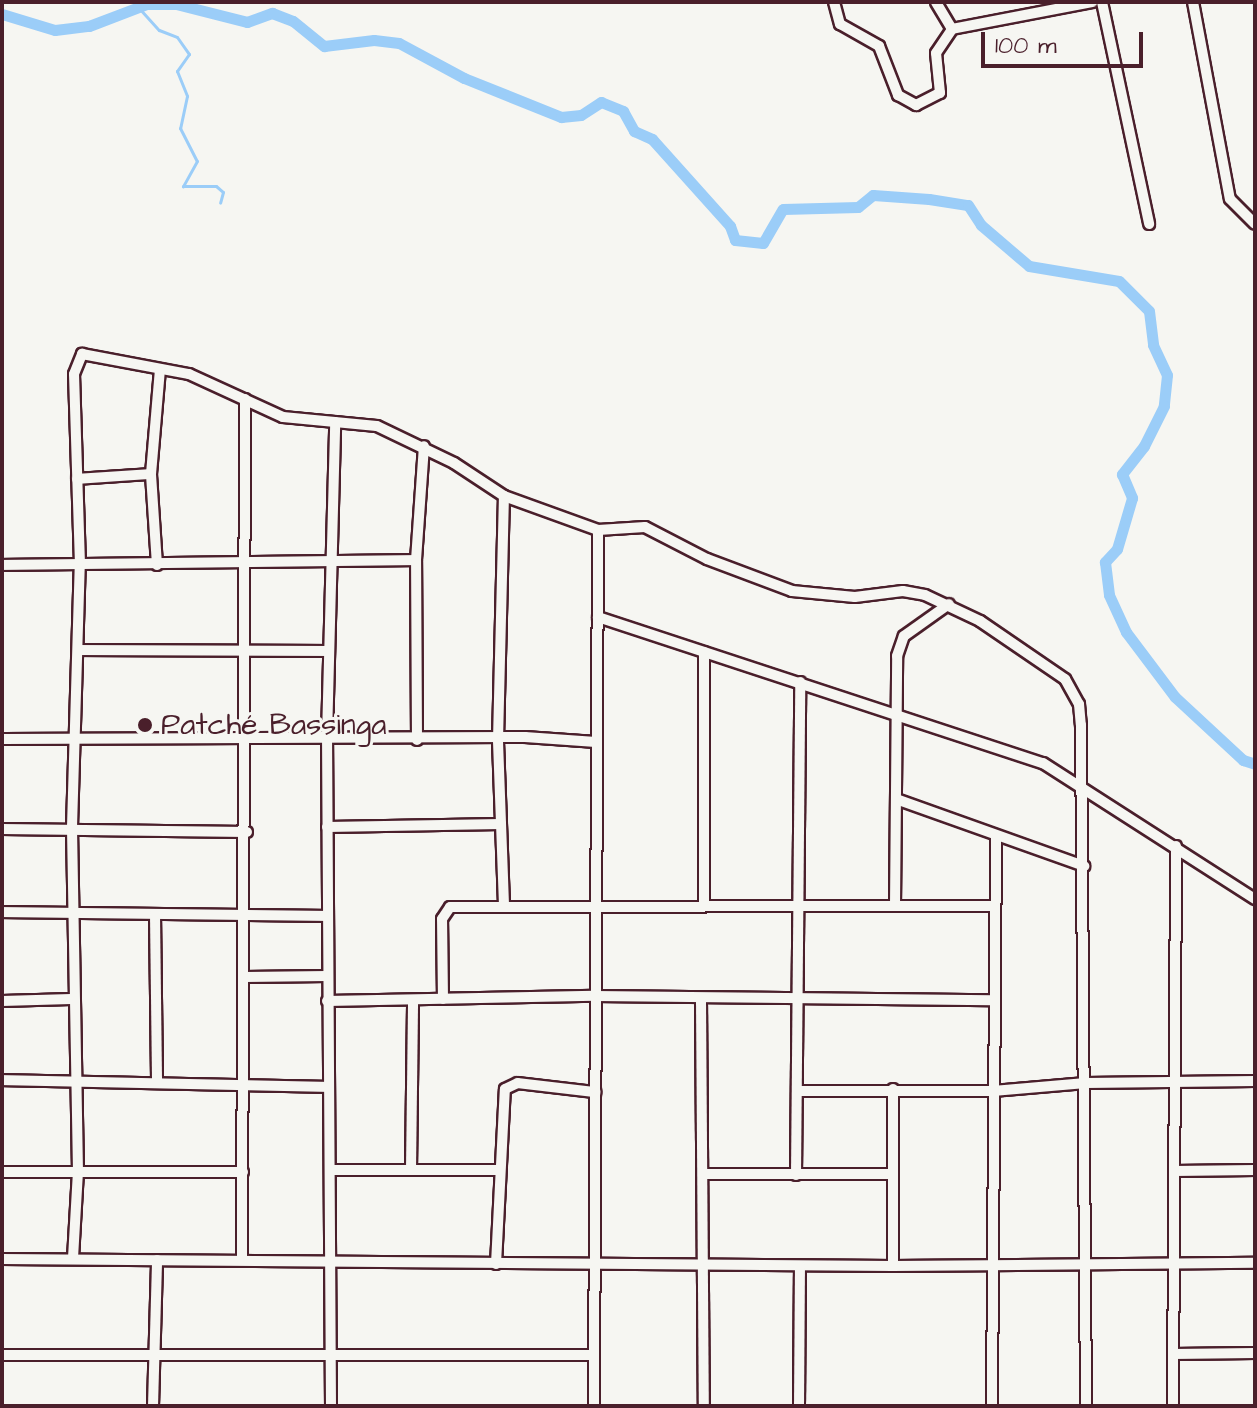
<!DOCTYPE html>
<html>
<head>
<meta charset="utf-8">
<style>
  body { margin:0 }
  #map { position:relative; width:1257px; height:1408px; overflow:hidden; background:#f6f6f2; font-family:"Architects Daughter",sans-serif }
  div>[style] { position:absolute }
  .stream>* { height:3px; margin:-1.5px; padding:0 1.5px; transform-origin:1.5px; border-radius:1.5px; background:#9bcdf8 }
  .canal>* { height:11px; margin:-5.5px; padding:0 5.5px; transform-origin:5.5px; border-radius:5.5px; background:#9bcdf8 }
  .roads { filter:drop-shadow(2px 0 #4a1f2b) drop-shadow(-2px 0 #4a1f2b) drop-shadow(0 2px #4a1f2b) drop-shadow(0 -2px #4a1f2b) }
  .minor>* { height:10px; margin:-5px; padding:0 5px; transform-origin:5px; border-radius:5px; background:#f6f6f2 }
  .dots>* { width:22px; height:22px; translate:-50% -50%; box-sizing:border-box; border:4px solid #f6f6f2; border-radius:50% }
  span { translate:-50% -50%; white-space:nowrap; text-align:center; line-height:1.15; -webkit-text-stroke:6px #f6f6f2; paint-order:stroke }
  .poi-label { font-size:30px; color:#4a1f2b }
  .left { translate:0 -50%; text-align:left }
  .frame { position:absolute; inset:0; border:4px solid #4a1f2b; pointer-events:none }
  .scale { position:absolute; left:981px; top:32px; width:162px; height:36px; box-sizing:border-box; border:4px solid #4a1f2b; border-top:0; padding-left:10px; font-size:24px; line-height:28px; white-space:nowrap; color:#4a1f2b; -webkit-text-stroke:6px #f6f6f2; paint-order:stroke }
</style>
</head>
<body>
<div id="map">
  <div class="stream">
    <div style="left:147px;top:4px;width:3px;rotate:-45deg"></div>
    <div style="left:138px;top:7px;width:31px;rotate:48deg"></div>
    <div style="left:159px;top:30px;width:19px;rotate:21deg"></div>
    <div style="left:177px;top:37px;width:21px;rotate:55deg"></div>
    <div style="left:189px;top:54px;width:21px;rotate:125deg"></div>
    <div style="left:177px;top:71px;width:27px;rotate:68deg"></div>
    <div style="left:187px;top:96px;width:33px;rotate:102deg"></div>
    <div style="left:180px;top:128px;width:37px;rotate:63deg"></div>
    <div style="left:197px;top:161px;width:29px;rotate:119deg"></div>
    <div style="left:183px;top:186px;width:33px"></div>
    <div style="left:216px;top:186px;width:9px;rotate:41deg"></div>
    <div style="left:223px;top:192px;width:11px;rotate:105deg"></div>
  </div>
  <div class="canal">
    <div style="left:2px;top:14px;width:55px;rotate:16.8deg"></div>
    <div style="left:55px;top:30px;width:34px;rotate:-7deg"></div>
    <div style="left:89px;top:26px;width:62px;rotate:-20.8deg"></div>
    <div style="left:147px;top:4px;width:29px"></div>
    <div style="left:176px;top:4px;width:73px;rotate:14.2deg"></div>
    <div style="left:247px;top:22px;width:27px;rotate:-20deg"></div>
    <div style="left:272px;top:13px;width:22px;rotate:21deg"></div>
    <div style="left:293px;top:21px;width:40px;rotate:39deg"></div>
    <div style="left:324px;top:46px;width:50px;rotate:-6.8deg"></div>
    <div style="left:374px;top:40px;width:25px;rotate:7deg"></div>
    <div style="left:399px;top:43px;width:74px;rotate:28.3deg"></div>
    <div style="left:464px;top:78px;width:105px;rotate:21.9deg"></div>
    <div style="left:561px;top:117px;width:20px;rotate:-6deg"></div>
    <div style="left:581px;top:115px;width:24px;rotate:-33deg"></div>
    <div style="left:601px;top:102px;width:24px;rotate:22deg"></div>
    <div style="left:623px;top:111px;width:23px;rotate:61deg"></div>
    <div style="left:634px;top:131px;width:20px;rotate:24deg"></div>
    <div style="left:652px;top:139px;width:117px;rotate:48.1deg"></div>
    <div style="left:730px;top:226px;width:15px;rotate:70deg"></div>
    <div style="left:735px;top:240px;width:28px;rotate:6deg"></div>
    <div style="left:763px;top:243px;width:39px;rotate:-60deg"></div>
    <div style="left:783px;top:209px;width:75px;rotate:-1.5deg"></div>
    <div style="left:858px;top:207px;width:19px;rotate:-39deg"></div>
    <div style="left:873px;top:195px;width:56px;rotate:4.1deg"></div>
    <div style="left:929px;top:199px;width:39px;rotate:9deg"></div>
    <div style="left:968px;top:205px;width:24px;rotate:57deg"></div>
    <div style="left:981px;top:225px;width:63px;rotate:40.5deg"></div>
    <div style="left:1029px;top:266px;width:91px;rotate:9.5deg"></div>
    <div style="left:1119px;top:281px;width:42px;rotate:45deg"></div>
    <div style="left:1149px;top:311px;width:34px;rotate:83deg"></div>
    <div style="left:1153px;top:345px;width:33px;rotate:65deg"></div>
    <div style="left:1167px;top:375px;width:31px;rotate:96deg"></div>
    <div style="left:1164px;top:406px;width:45px;rotate:116.6deg"></div>
    <div style="left:1144px;top:446px;width:36px;rotate:128deg"></div>
    <div style="left:1122px;top:474px;width:26px;rotate:67deg"></div>
    <div style="left:1132px;top:498px;width:53px;rotate:106.4deg"></div>
    <div style="left:1117px;top:549px;width:18px;rotate:133deg"></div>
    <div style="left:1105px;top:562px;width:33px;rotate:83deg"></div>
    <div style="left:1109px;top:595px;width:41px;rotate:65.3deg"></div>
    <div style="left:1126px;top:632px;width:81px;rotate:53deg"></div>
    <div style="left:1175px;top:697px;width:93px;rotate:42.8deg"></div>
    <div style="left:1243px;top:760px;width:13px;rotate:18deg"></div>
  </div>
  <div class="roads">
    <div class="minor">
      <div style="left:834px;top:2px;width:23px;rotate:75deg"></div>
      <div style="left:840px;top:24px;width:45px;rotate:29.4deg"></div>
      <div style="left:879px;top:46px;width:53px;rotate:68.8deg"></div>
      <div style="left:898px;top:95px;width:21px;rotate:29deg"></div>
      <div style="left:916px;top:105px;width:27px;rotate:-27deg"></div>
      <div style="left:940px;top:93px;width:40px;rotate:-95.7deg"></div>
      <div style="left:936px;top:53px;width:29px;rotate:-56deg"></div>
      <div style="left:952px;top:29px;width:31px;rotate:-121deg"></div>
      <div style="left:1102px;top:2px;width:227px;rotate:78deg"></div>
      <div style="left:1193px;top:2px;width:200px;rotate:79.4deg"></div>
      <div style="left:1230px;top:199px;width:35px;rotate:45deg"></div>
      <div style="left:952px;top:29px;width:143px;rotate:-10.9deg"></div>
      <div style="left:77px;top:479px;width:74px;rotate:-3.9deg"></div>
      <div style="left:2px;top:565px;width:414px;rotate:-0.7deg"></div>
      <div style="left:157px;top:565px;width:91px;rotate:-93.8deg"></div>
      <div style="left:151px;top:474px;width:104px;rotate:-85.1deg"></div>
      <div style="left:598px;top:617px;width:468px;rotate:18.2deg"></div>
      <div style="left:1043px;top:763px;width:252px;rotate:32.7deg"></div>
      <div style="left:79px;top:650px;width:249px;rotate:0.2deg"></div>
      <div style="left:2px;top:739px;width:523px;rotate:-0.22deg"></div>
      <div style="left:525px;top:737px;width:71px;rotate:4deg"></div>
      <div style="left:417px;top:740px;width:180px;rotate:-90.3deg"></div>
      <div style="left:416px;top:560px;width:114px;rotate:-86deg"></div>
      <div style="left:896px;top:799px;width:200px;rotate:19.6deg"></div>
      <div style="left:327px;top:827px;width:174px;rotate:-1deg"></div>
      <div style="left:2px;top:829px;width:245px;rotate:0.7deg"></div>
      <div style="left:704px;top:904px;width:252px;rotate:-90deg"></div>
      <div style="left:504px;top:905px;width:165px;rotate:-92.1deg"></div>
      <div style="left:498px;top:740px;width:244px;rotate:-88.6deg"></div>
      <div style="left:895px;top:906px;width:250px;rotate:-89.5deg"></div>
      <div style="left:897px;top:656px;width:21px;rotate:-71deg"></div>
      <div style="left:904px;top:636px;width:55px;rotate:-35.4deg"></div>
      <div style="left:2px;top:912px;width:324px;rotate:0.7deg"></div>
      <div style="left:155px;top:915px;width:167px;rotate:89.3deg"></div>
      <div style="left:245px;top:977px;width:82px;rotate:-0.7deg"></div>
      <div style="left:443px;top:999px;width:80px;rotate:-90.7deg"></div>
      <div style="left:442px;top:919px;width:14px;rotate:-56deg"></div>
      <div style="left:450px;top:907px;width:544px;rotate:-0.11deg"></div>
      <div style="left:2px;top:1001px;width:69px;rotate:-1.7deg"></div>
      <div style="left:327px;top:1001px;width:268px;rotate:-1.1deg"></div>
      <div style="left:595px;top:996px;width:397px;rotate:0.6deg"></div>
      <div style="left:701px;top:1001px;width:405px;rotate:89.6deg"></div>
      <div style="left:2px;top:1080px;width:325px;rotate:1.2deg"></div>
      <div style="left:797px;top:1091px;width:196px"></div>
      <div style="left:993px;top:1091px;width:93px;rotate:-4.9deg"></div>
      <div style="left:1086px;top:1083px;width:169px;rotate:-0.7deg"></div>
      <div style="left:330px;top:1170px;width:170px"></div>
      <div style="left:411px;top:1170px;width:170px;rotate:-89.3deg"></div>
      <div style="left:1174px;top:1171px;width:81px;rotate:-0.7deg"></div>
      <div style="left:2px;top:1172px;width:241px"></div>
      <div style="left:705px;top:1174px;width:188px"></div>
      <div style="left:796px;top:1175px;width:493px;rotate:-89.5deg"></div>
      <div style="left:73px;top:1258px;width:86px;rotate:-86.7deg"></div>
      <div style="left:78px;top:1172px;width:345px;rotate:-91deg"></div>
      <div style="left:72px;top:827px;width:262px;rotate:-88.3deg"></div>
      <div style="left:80px;top:565px;width:191px;rotate:-91.8deg"></div>
      <div style="left:74px;top:374px;width:22px;rotate:-68deg"></div>
      <div style="left:82px;top:354px;width:109px;rotate:10.6deg"></div>
      <div style="left:189px;top:374px;width:103px;rotate:24.6deg"></div>
      <div style="left:283px;top:417px;width:94px;rotate:5.5deg"></div>
      <div style="left:377px;top:426px;width:85px;rotate:25.7deg"></div>
      <div style="left:454px;top:463px;width:60px;rotate:33.4deg"></div>
      <div style="left:504px;top:496px;width:100px;rotate:19.9deg"></div>
      <div style="left:598px;top:530px;width:47px;rotate:-3.7deg"></div>
      <div style="left:645px;top:527px;width:70px;rotate:27.3deg"></div>
      <div style="left:707px;top:559px;width:91px;rotate:20.6deg"></div>
      <div style="left:792px;top:591px;width:63px;rotate:5.4deg"></div>
      <div style="left:855px;top:597px;width:48px;rotate:-7.1deg"></div>
      <div style="left:903px;top:591px;width:22px;rotate:10deg"></div>
      <div style="left:925px;top:595px;width:61px;rotate:25.3deg"></div>
      <div style="left:980px;top:621px;width:103px;rotate:34.3deg"></div>
      <div style="left:1065px;top:679px;width:29px;rotate:61deg"></div>
      <div style="left:1079px;top:704px;width:21px;rotate:85deg"></div>
      <div style="left:1081px;top:725px;width:681px;rotate:89.58deg"></div>
      <div style="left:2px;top:1259px;width:891px;rotate:0.45deg"></div>
      <div style="left:893px;top:1266px;width:362px;rotate:-0.5deg"></div>
      <div style="left:242px;top:1260px;width:861px;rotate:-89.8deg"></div>
      <div style="left:496px;top:1264px;width:175px;rotate:-87.1deg"></div>
      <div style="left:505px;top:1089px;width:14px;rotate:-25deg"></div>
      <div style="left:518px;top:1083px;width:78px;rotate:6.7deg"></div>
      <div style="left:893px;top:1266px;width:177px;rotate:-90deg"></div>
      <div style="left:1173px;top:1354px;width:82px;rotate:-0.7deg"></div>
      <div style="left:2px;top:1355px;width:592px"></div>
      <div style="left:153px;top:1406px;width:146px;rotate:-88.4deg"></div>
      <div style="left:331px;top:1406px;width:669px;rotate:-90.34deg"></div>
      <div style="left:327px;top:737px;width:315px;rotate:-88.5deg"></div>
      <div style="left:594px;top:1406px;width:876px;rotate:-89.74deg"></div>
      <div style="left:799px;top:1406px;width:140px;rotate:-89.6deg"></div>
      <div style="left:992px;top:1406px;width:569px;rotate:-89.6deg"></div>
      <div style="left:1173px;top:1406px;width:560px;rotate:-89.69deg"></div>
    </div>
  </div>
  <div class="dots">
    <div style="left:145px;top:725px;background:#4a1f2b"></div>
  </div>
  <div class="poi-label">
    <span class="left" style="left:161px;top:725px">Patché Bassinga</span>
  </div>
  <div class="frame"></div>
  <div class="scale">100 m</div>
</div>
</body>
</html>
